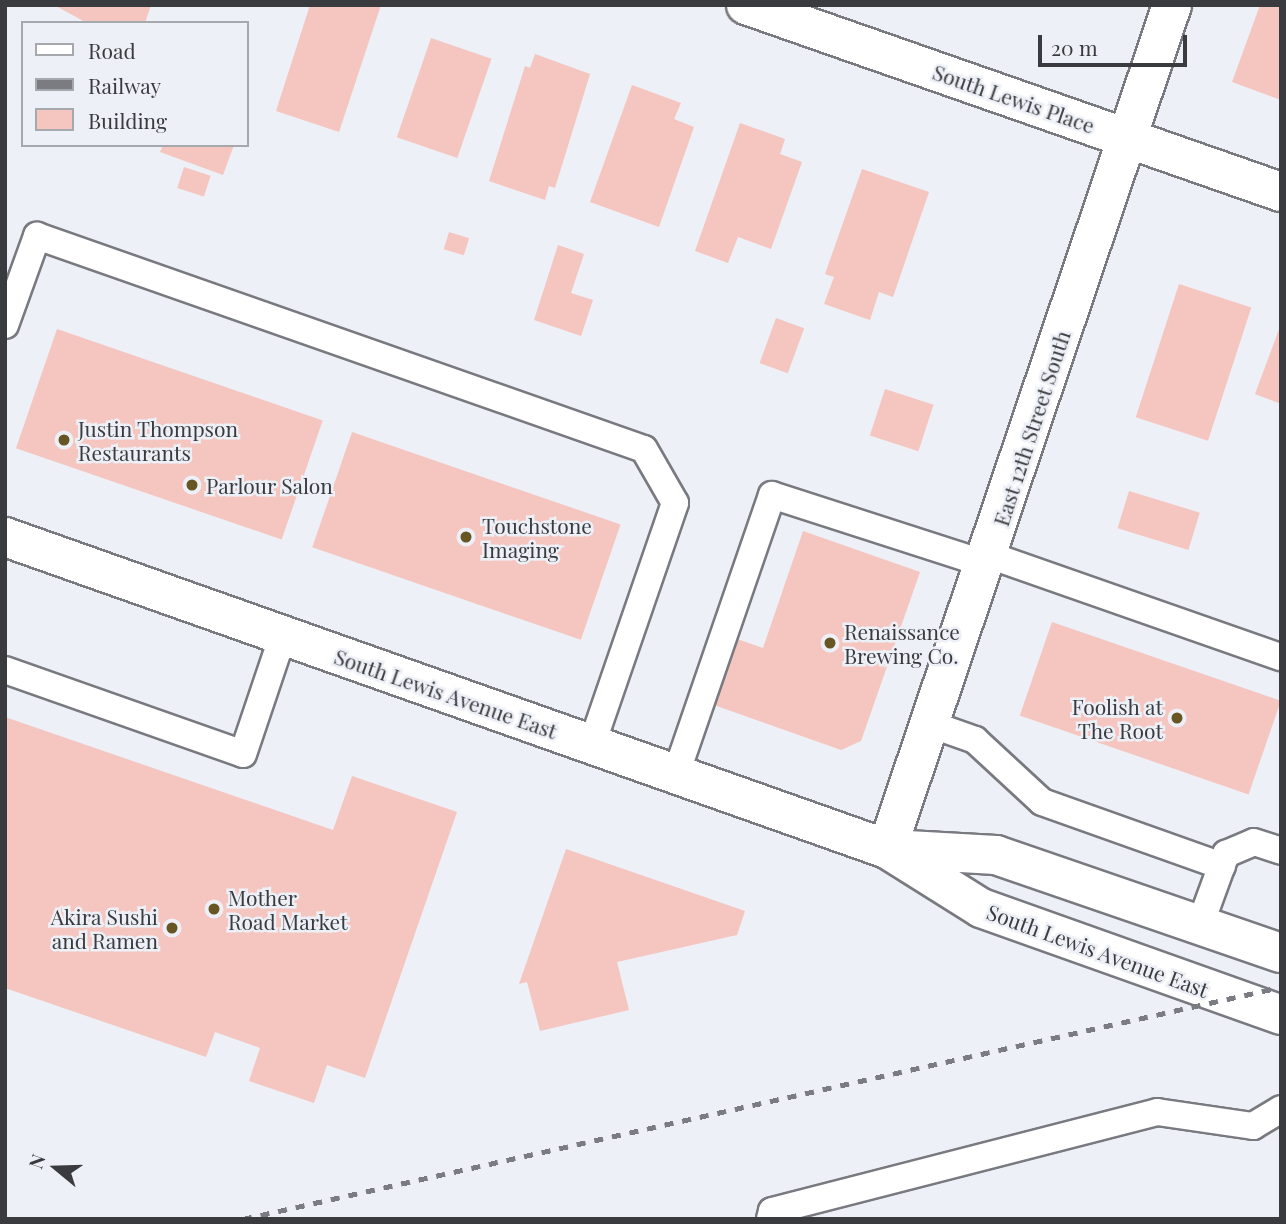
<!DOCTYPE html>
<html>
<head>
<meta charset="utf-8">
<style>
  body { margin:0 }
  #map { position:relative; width:1286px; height:1224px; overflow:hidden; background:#edf0f7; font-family:"Playfair Display",serif }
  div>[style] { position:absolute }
  .building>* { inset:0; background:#f5c5bf; transform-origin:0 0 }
  .roads { filter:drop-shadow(2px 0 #787a80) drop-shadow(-2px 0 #787a80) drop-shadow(0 2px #787a80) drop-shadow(0 -2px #787a80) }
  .service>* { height:26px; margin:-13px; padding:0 13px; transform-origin:13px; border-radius:13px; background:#fff }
  .minor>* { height:38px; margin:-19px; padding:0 19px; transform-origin:19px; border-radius:19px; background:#fff }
  .tertiary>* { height:38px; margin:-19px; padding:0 19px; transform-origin:19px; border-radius:19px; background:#fff }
  .rail>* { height:5px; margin-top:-2.5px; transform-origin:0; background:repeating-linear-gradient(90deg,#7a7c81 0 9px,transparent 0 18px) }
  .dots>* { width:19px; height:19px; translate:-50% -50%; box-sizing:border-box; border:4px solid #edf0f7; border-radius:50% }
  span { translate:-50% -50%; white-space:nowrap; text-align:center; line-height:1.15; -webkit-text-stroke:5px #edf0f7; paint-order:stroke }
  .street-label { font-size:21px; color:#3a3b3e }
  .poi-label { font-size:21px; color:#3a3b3e }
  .left { translate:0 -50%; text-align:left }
  .right { translate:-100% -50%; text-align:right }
  .frame { position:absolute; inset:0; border:7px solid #3a3b3e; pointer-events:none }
  .legend { position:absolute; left:21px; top:21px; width:228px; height:126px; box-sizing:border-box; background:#edf0f7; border:2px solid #a5a8ad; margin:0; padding:9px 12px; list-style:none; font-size:21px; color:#3a3b3e }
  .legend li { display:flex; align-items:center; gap:14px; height:35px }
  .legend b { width:35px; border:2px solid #a5a8ad }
  .north { position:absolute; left:21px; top:1133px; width:70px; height:70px; -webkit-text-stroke:5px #edf0f7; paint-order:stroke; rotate:289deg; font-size:19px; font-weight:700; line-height:28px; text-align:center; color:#3a3b3e }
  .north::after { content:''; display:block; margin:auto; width:24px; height:32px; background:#3a3b3e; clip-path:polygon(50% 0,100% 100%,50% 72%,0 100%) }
  .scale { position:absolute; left:1038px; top:35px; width:149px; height:32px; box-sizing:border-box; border:4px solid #3a3b3e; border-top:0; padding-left:9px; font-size:21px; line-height:24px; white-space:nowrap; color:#3a3b3e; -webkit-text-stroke:5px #edf0f7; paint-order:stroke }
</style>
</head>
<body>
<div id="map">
  <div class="building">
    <div style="clip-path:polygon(54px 5px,151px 5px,145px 23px,87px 23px)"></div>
    <div style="clip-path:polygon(310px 5px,381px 5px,339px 132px,276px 111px)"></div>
    <div style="clip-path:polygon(1260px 5px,1281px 5px,1281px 100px,1232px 82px)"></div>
    <div style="left:431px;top:38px;width:64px;height:105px;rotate:19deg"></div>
    <div style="clip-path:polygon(535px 54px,590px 74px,555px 188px,549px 186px,545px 200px,489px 181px,525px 66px,530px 68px)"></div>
    <div style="clip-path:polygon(632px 85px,681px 103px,674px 119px,694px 127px,659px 227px,590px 202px)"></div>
    <div style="clip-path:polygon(740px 123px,785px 139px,780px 154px,802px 162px,771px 249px,738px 237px,728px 263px,695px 251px)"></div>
    <div style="clip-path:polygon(163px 145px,234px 145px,223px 175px,160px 152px)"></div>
    <div style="left:184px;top:167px;width:28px;height:22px;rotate:18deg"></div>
    <div style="clip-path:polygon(862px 169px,929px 192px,893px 297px,879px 292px,870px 320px,824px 304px,834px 277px,825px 274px)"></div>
    <div style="left:449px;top:232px;width:21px;height:18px;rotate:17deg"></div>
    <div style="clip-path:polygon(558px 245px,584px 254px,571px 293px,593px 300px,581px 336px,534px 320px)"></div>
    <div style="left:1179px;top:284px;width:76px;height:140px;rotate:18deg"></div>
    <div style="left:776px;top:318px;width:30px;height:48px;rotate:20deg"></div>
    <div style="clip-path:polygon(1281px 324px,1281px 404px,1255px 394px)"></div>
    <div style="left:57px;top:329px;width:281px;height:126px;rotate:19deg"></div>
    <div style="left:885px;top:389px;width:51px;height:49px;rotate:18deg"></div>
    <div style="left:352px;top:432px;width:284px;height:122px;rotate:19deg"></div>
    <div style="left:1129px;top:491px;width:74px;height:39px;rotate:17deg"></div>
    <div style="clip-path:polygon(803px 531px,920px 572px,861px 741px,841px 750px,714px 705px,737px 639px,763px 648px)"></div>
    <div style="left:1052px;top:622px;width:242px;height:99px;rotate:19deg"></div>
    <div style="clip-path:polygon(5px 717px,333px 830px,352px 776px,457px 812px,365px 1078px,327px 1065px,314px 1103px,249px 1081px,260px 1048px,215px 1032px,206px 1057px,5px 988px)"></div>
    <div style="clip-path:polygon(566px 849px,745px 911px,737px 935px,617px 962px,629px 1010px,540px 1031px,527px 982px,519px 984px)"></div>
  </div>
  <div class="roads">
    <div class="service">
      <div style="left:5px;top:325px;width:95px;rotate:-70.2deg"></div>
      <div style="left:37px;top:236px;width:643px;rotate:19.34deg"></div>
      <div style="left:644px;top:449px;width:62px;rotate:60.1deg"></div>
      <div style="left:675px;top:503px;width:255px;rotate:109deg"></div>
      <div style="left:989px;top:555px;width:309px;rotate:19.3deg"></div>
      <div style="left:5px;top:670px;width:252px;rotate:19.4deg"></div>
      <div style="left:243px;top:754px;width:126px;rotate:-71.4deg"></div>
      <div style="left:930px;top:724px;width:48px;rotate:19.6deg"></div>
      <div style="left:975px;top:740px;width:91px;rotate:42.8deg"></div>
      <div style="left:1042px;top:802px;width:191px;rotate:19.6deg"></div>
      <div style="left:676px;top:774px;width:295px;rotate:-71deg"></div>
      <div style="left:772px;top:495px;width:225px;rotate:17.9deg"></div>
      <div style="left:1200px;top:925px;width:76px;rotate:-69.9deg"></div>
      <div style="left:1226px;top:854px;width:30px;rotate:-23deg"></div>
      <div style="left:1254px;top:842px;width:28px;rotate:18deg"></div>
      <div style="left:770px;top:1219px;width:8px;rotate:-76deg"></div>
      <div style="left:772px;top:1211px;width:398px;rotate:-14.4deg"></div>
      <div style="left:1157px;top:1112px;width:97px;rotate:8.3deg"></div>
      <div style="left:1253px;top:1126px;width:33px;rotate:-31deg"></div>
    </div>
    <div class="minor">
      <div style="left:746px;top:5px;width:567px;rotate:19.27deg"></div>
      <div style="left:887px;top:849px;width:891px;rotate:-71.34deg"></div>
    </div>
    <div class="tertiary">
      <div style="left:5px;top:537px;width:936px;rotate:19.48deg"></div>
      <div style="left:887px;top:849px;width:111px;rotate:32.1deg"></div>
      <div style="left:981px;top:908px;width:319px;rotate:19.6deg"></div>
      <div style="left:890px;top:849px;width:106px;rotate:3.2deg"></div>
      <div style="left:996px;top:855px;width:301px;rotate:19deg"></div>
    </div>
  </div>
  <div class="rail">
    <div style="left:243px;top:1219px;width:1064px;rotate:-12.6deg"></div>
  </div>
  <div class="dots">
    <div style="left:64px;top:440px;background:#675523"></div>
    <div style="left:192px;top:485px;background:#675523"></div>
    <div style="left:466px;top:537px;background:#675523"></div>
    <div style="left:830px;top:643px;background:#675523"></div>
    <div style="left:1177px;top:718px;background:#675523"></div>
    <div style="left:214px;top:909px;background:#675523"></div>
    <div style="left:172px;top:928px;background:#675523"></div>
  </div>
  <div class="street-label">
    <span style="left:1014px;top:98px;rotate:19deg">South Lewis Place</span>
    <span style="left:1031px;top:428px;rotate:-72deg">East 12th Street South</span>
    <span style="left:446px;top:693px;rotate:19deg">South Lewis Avenue East</span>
    <span style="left:1098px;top:950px;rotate:20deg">South Lewis Avenue East</span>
  </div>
  <div class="poi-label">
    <span class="left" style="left:78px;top:440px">Justin Thompson<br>Restaurants</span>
    <span class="left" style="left:206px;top:485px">Parlour Salon</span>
    <span class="left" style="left:482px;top:537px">Touchstone<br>Imaging</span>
    <span class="left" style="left:844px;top:643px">Renaissance<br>Brewing Co.</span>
    <span class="right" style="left:1163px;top:718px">Foolish at<br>The Root</span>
    <span class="left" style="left:228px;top:909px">Mother<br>Road Market</span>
    <span class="right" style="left:158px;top:928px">Akira Sushi<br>and Ramen</span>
  </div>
  <div class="frame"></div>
  <ul class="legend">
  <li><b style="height:9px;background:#fff"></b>Road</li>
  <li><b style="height:9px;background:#7a7c81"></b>Railway</li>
  <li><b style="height:19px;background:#f5c5bf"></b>Building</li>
  </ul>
  <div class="north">N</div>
  <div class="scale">20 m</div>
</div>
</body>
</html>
